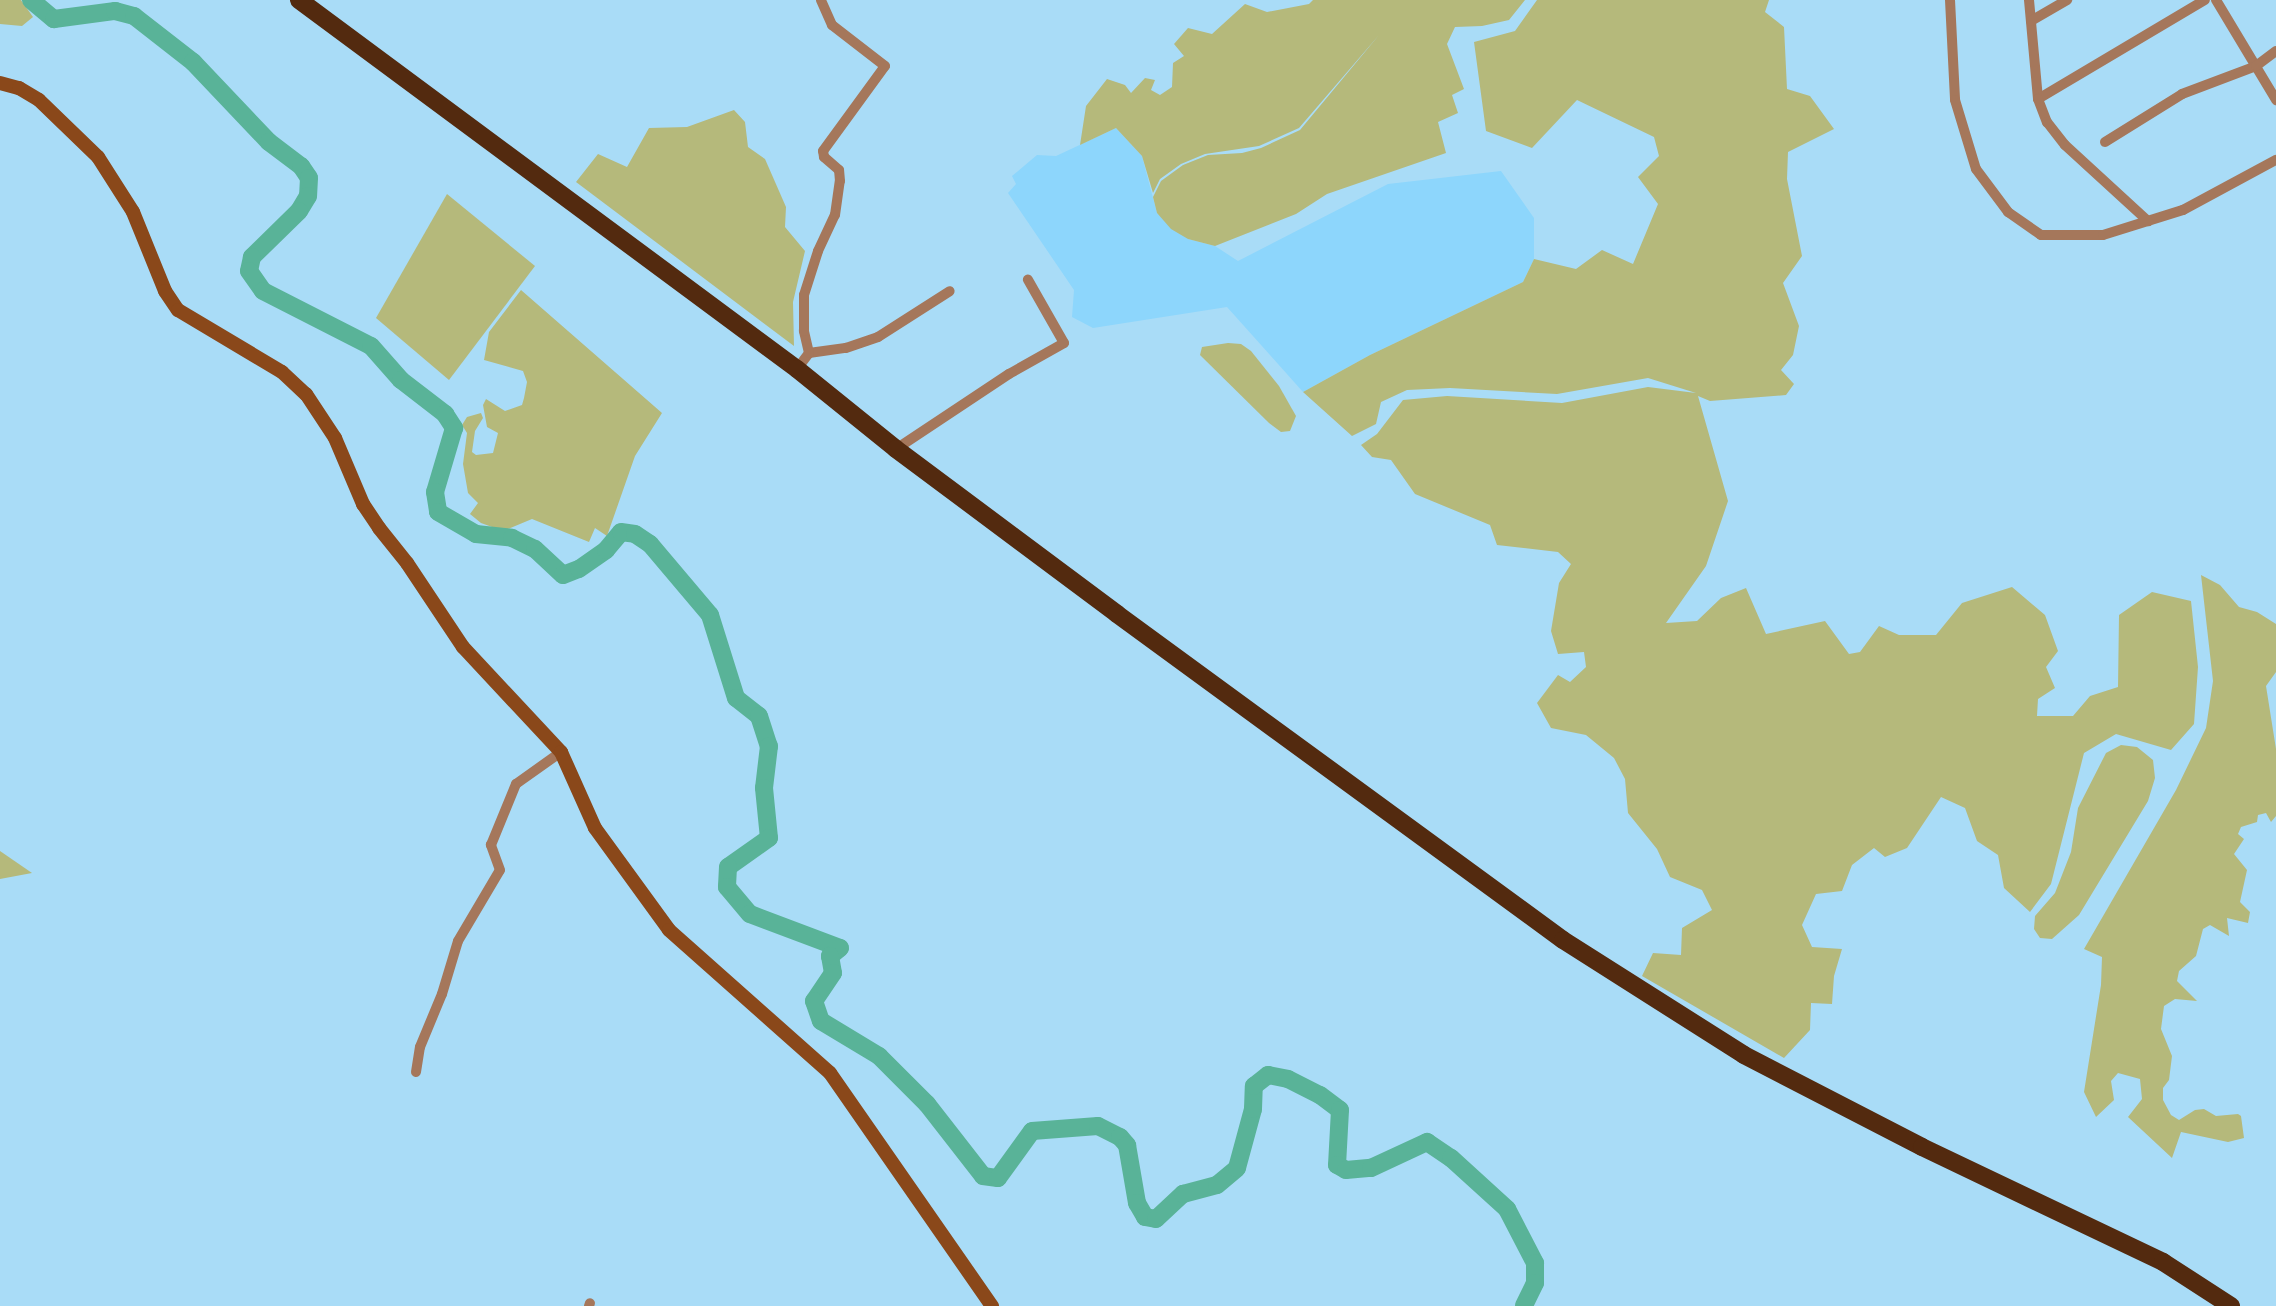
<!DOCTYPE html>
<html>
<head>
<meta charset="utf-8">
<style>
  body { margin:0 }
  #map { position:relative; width:2276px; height:1306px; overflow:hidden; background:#a9dcf7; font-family:Montserrat,sans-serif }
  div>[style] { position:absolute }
  .built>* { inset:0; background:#8dd6fc }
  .green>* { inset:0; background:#b5b97b }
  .river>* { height:18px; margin:-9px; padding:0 9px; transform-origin:9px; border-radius:9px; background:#59b398 }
  .minor>* { height:10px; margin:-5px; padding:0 5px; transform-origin:5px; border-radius:5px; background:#a5775b }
  .secondary>* { height:14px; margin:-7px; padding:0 7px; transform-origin:7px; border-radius:7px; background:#8a481a }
  .trunk>* { height:18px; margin:-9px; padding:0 9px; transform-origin:9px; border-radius:9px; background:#532a0f }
  span { translate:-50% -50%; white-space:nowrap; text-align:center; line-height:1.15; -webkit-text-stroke:7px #eaf6fd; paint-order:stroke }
</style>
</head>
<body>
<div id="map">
  <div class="built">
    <div style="clip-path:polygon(1116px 128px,1142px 156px,1157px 213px,1188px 239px,1215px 246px,1238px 261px,1388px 184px,1501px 171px,1534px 218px,1534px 259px,1523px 282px,1370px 355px,1303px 392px,1227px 307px,1093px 328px,1072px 317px,1074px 290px,1008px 193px,1016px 184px,1012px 176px,1037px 155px,1056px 156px)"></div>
  </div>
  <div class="green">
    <div style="clip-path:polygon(0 0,21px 0,33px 17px,22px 26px,0 24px)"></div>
    <div style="clip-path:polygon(1313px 0,1525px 0,1509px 20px,1482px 26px,1455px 27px,1447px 44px,1464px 89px,1452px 95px,1458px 113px,1438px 122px,1446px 153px,1327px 194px,1296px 214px,1215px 246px,1188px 239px,1171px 229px,1157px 213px,1153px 197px,1161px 181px,1183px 165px,1208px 155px,1242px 153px,1261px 148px,1300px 130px,1379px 35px,1299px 128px,1259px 146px,1205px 154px,1181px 164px,1160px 179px,1153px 193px,1142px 156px,1116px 128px,1080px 145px,1086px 106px,1107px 79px,1125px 85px,1131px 93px,1145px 78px,1155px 80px,1151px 90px,1160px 95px,1172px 87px,1173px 63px,1184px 56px,1174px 44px,1188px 28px,1212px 34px,1245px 4px,1267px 12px,1309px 4px)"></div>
    <div style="clip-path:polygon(1537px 0,1769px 0,1765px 12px,1784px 27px,1787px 89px,1810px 96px,1834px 129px,1788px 152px,1787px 179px,1802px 256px,1783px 283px,1799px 326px,1793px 355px,1781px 370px,1794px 384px,1786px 395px,1710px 401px,1698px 396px,1728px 501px,1706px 566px,1666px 623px,1697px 621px,1721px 598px,1746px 588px,1766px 634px,1825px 621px,1849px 654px,1860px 652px,1879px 626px,1899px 635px,1936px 635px,1962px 603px,2012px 587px,2045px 615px,2058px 651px,2046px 667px,2055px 688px,2038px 699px,2037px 716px,2073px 716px,2090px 696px,2118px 687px,2119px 615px,2152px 592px,2191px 601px,2198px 667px,2194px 724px,2171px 750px,2116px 734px,2084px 753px,2051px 884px,2030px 912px,2004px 888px,1998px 855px,1977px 841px,1965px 808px,1941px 797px,1907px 848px,1885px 857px,1874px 848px,1852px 865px,1842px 891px,1816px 894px,1802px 925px,1812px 947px,1842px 949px,1834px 976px,1832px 1004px,1811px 1003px,1810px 1030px,1784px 1058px,1642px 976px,1653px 953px,1681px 955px,1682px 928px,1712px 910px,1702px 890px,1670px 877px,1657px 849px,1628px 813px,1625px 779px,1614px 758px,1586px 735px,1551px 728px,1537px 703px,1558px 675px,1570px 682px,1586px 667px,1584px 652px,1558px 654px,1551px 631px,1559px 583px,1571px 564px,1558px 552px,1497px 545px,1490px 525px,1415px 494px,1391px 460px,1372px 457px,1361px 445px,1377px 434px,1403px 400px,1447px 396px,1562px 403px,1648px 387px,1696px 393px,1648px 378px,1557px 394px,1450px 388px,1407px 390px,1381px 402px,1376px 424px,1352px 436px,1303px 392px,1370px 355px,1523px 282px,1534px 259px,1576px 269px,1602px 250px,1633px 264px,1658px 204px,1638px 177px,1659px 156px,1654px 137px,1577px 100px,1532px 148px,1486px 131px,1474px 42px,1515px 31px)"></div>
    <div style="clip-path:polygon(734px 110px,745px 122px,748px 147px,765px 159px,786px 207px,785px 227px,805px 251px,793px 302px,794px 346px,576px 182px,598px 154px,627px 167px,649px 128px,687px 127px)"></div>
    <div style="clip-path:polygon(447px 194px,535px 266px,449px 380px,376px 318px)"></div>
    <div style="clip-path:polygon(521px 290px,662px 413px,635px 456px,607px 536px,595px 528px,589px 542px,532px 519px,503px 531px,481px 523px,470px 514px,478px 503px,468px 493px,463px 464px,467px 433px,462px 425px,467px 417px,481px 413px,483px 418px,475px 431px,472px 452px,476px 455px,493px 453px,498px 433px,487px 427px,483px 405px,486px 399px,505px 411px,522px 405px,524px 398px,527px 382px,523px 371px,484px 360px,489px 332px)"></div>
    <div style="clip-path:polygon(1228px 343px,1241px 344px,1251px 351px,1279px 386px,1296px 416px,1290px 431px,1281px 432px,1269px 423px,1200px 355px,1202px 347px)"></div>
    <div style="clip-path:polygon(2201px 575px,2220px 585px,2239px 607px,2257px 612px,2276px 624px,2276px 672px,2266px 686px,2276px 749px,2276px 816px,2271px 822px,2266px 813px,2258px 815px,2257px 822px,2241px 827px,2238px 834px,2244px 839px,2234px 854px,2247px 870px,2240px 902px,2250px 912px,2248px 923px,2227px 918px,2229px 936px,2210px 925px,2203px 929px,2196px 956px,2179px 971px,2177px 981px,2197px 1001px,2175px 999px,2164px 1006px,2161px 1029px,2172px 1056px,2169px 1080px,2163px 1088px,2163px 1100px,2171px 1115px,2179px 1120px,2195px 1110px,2204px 1109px,2216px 1116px,2238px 1114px,2241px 1116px,2244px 1138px,2228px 1142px,2181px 1132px,2172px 1158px,2128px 1117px,2142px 1099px,2140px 1079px,2118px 1073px,2111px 1081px,2114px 1100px,2096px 1117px,2084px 1092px,2101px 985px,2102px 957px,2084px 949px,2176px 790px,2206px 728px,2213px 681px)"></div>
    <div style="clip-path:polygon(2121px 745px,2137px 747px,2153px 760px,2155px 778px,2148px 801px,2079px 915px,2052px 939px,2040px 938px,2034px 929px,2035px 916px,2055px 893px,2071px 852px,2078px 808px,2106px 753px)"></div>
    <div style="clip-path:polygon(0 851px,32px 873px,0 879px)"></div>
  </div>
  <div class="river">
    <div style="left:31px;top:0;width:30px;rotate:40deg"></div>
    <div style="left:54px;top:19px;width:62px;rotate:-7.5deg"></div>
    <div style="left:115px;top:11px;width:20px;rotate:15deg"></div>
    <div style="left:134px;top:16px;width:75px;rotate:37.9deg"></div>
    <div style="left:193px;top:62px;width:110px;rotate:46.5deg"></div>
    <div style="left:269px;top:142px;width:40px;rotate:37deg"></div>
    <div style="left:301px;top:166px;width:14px;rotate:56deg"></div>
    <div style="left:309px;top:178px;width:18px;rotate:93deg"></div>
    <div style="left:308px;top:196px;width:17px;rotate:121deg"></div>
    <div style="left:299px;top:211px;width:66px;rotate:135.6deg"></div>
    <div style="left:252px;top:257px;width:14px;rotate:102deg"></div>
    <div style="left:249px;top:271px;width:24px;rotate:55deg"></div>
    <div style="left:263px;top:291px;width:121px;rotate:27deg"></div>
    <div style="left:371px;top:346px;width:45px;rotate:48.6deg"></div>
    <div style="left:401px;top:380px;width:56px;rotate:37.7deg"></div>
    <div style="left:445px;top:414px;width:17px;rotate:57deg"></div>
    <div style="left:454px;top:428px;width:67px;rotate:106.5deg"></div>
    <div style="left:435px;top:492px;width:20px;rotate:81deg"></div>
    <div style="left:438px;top:512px;width:44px;rotate:30.1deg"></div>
    <div style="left:476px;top:534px;width:36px;rotate:6deg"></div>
    <div style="left:512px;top:538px;width:25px;rotate:26deg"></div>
    <div style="left:535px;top:549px;width:38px;rotate:43deg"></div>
    <div style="left:563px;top:575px;width:17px;rotate:-21deg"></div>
    <div style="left:579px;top:569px;width:33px;rotate:-35deg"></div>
    <div style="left:606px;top:550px;width:23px;rotate:-50deg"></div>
    <div style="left:621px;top:532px;width:14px;rotate:8deg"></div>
    <div style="left:635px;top:534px;width:18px;rotate:34deg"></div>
    <div style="left:650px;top:544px;width:93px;rotate:49.8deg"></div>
    <div style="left:710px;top:615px;width:87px;rotate:72.6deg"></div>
    <div style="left:736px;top:698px;width:29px;rotate:38deg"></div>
    <div style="left:759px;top:716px;width:32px;rotate:72deg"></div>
    <div style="left:769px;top:746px;width:42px;rotate:96.8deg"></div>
    <div style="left:764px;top:788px;width:50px;rotate:84.3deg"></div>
    <div style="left:769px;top:838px;width:50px;rotate:144.7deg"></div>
    <div style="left:728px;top:867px;width:20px;rotate:93deg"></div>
    <div style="left:727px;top:887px;width:35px;rotate:50deg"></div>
    <div style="left:750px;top:914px;width:96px;rotate:20.7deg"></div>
    <div style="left:840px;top:948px;width:13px;rotate:141deg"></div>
    <div style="left:830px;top:956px;width:17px;rotate:80deg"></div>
    <div style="left:833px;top:973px;width:34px;rotate:124deg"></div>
    <div style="left:814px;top:1001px;width:21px;rotate:71deg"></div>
    <div style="left:821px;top:1021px;width:68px;rotate:31.1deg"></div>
    <div style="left:879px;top:1056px;width:68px;rotate:45deg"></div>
    <div style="left:927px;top:1104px;width:91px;rotate:52.1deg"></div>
    <div style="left:983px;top:1176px;width:15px;rotate:8deg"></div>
    <div style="left:998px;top:1178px;width:58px;rotate:-54.1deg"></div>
    <div style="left:1032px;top:1131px;width:66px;rotate:-4.3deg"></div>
    <div style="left:1098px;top:1126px;width:25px;rotate:27deg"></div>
    <div style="left:1120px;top:1137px;width:11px;rotate:49deg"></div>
    <div style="left:1127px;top:1145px;width:59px;rotate:80.2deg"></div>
    <div style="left:1137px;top:1203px;width:16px;rotate:60deg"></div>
    <div style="left:1145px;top:1217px;width:11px;rotate:10deg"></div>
    <div style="left:1156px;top:1219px;width:37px;rotate:-43deg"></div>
    <div style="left:1183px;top:1194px;width:35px;rotate:-15deg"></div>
    <div style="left:1217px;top:1185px;width:26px;rotate:-40deg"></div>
    <div style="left:1237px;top:1168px;width:61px;rotate:-74.8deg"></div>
    <div style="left:1253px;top:1109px;width:23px;rotate:-88deg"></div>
    <div style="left:1254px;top:1086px;width:18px;rotate:-38deg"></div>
    <div style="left:1268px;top:1075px;width:20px;rotate:11deg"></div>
    <div style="left:1288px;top:1079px;width:36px;rotate:27deg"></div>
    <div style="left:1320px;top:1095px;width:25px;rotate:37deg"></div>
    <div style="left:1340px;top:1110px;width:55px;rotate:93.1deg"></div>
    <div style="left:1337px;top:1165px;width:10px;rotate:29deg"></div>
    <div style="left:1346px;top:1170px;width:25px;rotate:-5deg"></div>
    <div style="left:1371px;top:1168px;width:62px;rotate:-24.9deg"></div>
    <div style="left:1427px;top:1142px;width:29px;rotate:34deg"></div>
    <div style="left:1451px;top:1158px;width:76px;rotate:42.3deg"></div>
    <div style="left:1507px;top:1209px;width:61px;rotate:62.6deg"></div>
    <div style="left:1535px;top:1263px;width:20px;rotate:90deg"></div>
    <div style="left:1535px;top:1283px;width:25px;rotate:116deg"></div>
  </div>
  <div class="minor">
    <div style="left:1950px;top:0;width:100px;rotate:87.1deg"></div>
    <div style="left:1955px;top:100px;width:72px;rotate:73.1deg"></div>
    <div style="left:1976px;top:169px;width:54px;rotate:53.3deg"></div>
    <div style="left:2008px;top:212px;width:40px;rotate:34.9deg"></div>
    <div style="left:2041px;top:235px;width:62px"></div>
    <div style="left:2103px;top:235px;width:84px;rotate:-17.4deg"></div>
    <div style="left:2183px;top:210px;width:106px;rotate:-28.3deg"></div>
    <div style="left:2029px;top:0;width:99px;rotate:84.8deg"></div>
    <div style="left:2038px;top:99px;width:194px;rotate:-30.7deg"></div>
    <div style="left:2216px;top:0;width:117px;rotate:59deg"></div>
    <div style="left:2031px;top:21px;width:42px;rotate:-30.3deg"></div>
    <div style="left:2038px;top:99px;width:25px;rotate:69deg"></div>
    <div style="left:2047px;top:122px;width:29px;rotate:52deg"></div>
    <div style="left:2065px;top:145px;width:113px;rotate:42.5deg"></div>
    <div style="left:2105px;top:142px;width:91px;rotate:-31.9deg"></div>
    <div style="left:2182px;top:94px;width:79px;rotate:-20.7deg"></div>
    <div style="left:2256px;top:66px;width:25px;rotate:-37deg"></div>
    <div style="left:809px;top:353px;width:37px;rotate:-8deg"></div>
    <div style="left:846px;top:348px;width:34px;rotate:-19deg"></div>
    <div style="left:878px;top:337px;width:85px;rotate:-32.6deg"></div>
    <div style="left:797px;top:369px;width:20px;rotate:-53deg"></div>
    <div style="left:809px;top:353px;width:23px;rotate:-103deg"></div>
    <div style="left:804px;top:331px;width:36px;rotate:-90deg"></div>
    <div style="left:804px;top:295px;width:46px;rotate:-72.3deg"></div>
    <div style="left:818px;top:251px;width:40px;rotate:-65deg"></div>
    <div style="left:835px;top:215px;width:34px;rotate:-82deg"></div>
    <div style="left:840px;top:181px;width:11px;rotate:-95deg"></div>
    <div style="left:839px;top:170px;width:20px;rotate:-139deg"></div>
    <div style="left:824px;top:157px;width:6px;rotate:-99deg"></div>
    <div style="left:823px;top:151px;width:105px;rotate:-53.9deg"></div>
    <div style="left:885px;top:66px;width:67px;rotate:-142.3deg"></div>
    <div style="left:832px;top:25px;width:27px;rotate:-114deg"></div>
    <div style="left:896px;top:449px;width:136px;rotate:-33.6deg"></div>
    <div style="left:1009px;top:374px;width:63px;rotate:-29.4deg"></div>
    <div style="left:1064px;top:343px;width:73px;rotate:-119.7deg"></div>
    <div style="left:416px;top:1072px;width:25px;rotate:-81deg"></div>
    <div style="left:420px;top:1047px;width:57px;rotate:-67.5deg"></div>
    <div style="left:442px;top:994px;width:55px;rotate:-73.2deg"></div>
    <div style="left:458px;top:941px;width:82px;rotate:-59.4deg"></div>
    <div style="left:500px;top:870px;width:27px;rotate:-110deg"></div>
    <div style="left:491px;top:845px;width:66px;rotate:-67.7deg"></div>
    <div style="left:516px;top:784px;width:55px;rotate:-35.4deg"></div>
    <div style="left:589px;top:1306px;width:3px;rotate:-72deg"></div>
  </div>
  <div class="secondary">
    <div style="left:0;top:83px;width:20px;rotate:15deg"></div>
    <div style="left:19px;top:88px;width:23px;rotate:31deg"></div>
    <div style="left:39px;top:100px;width:82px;rotate:44deg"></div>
    <div style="left:98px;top:157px;width:65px;rotate:57.5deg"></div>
    <div style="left:133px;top:212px;width:85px;rotate:67.9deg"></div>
    <div style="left:165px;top:291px;width:23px;rotate:56deg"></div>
    <div style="left:178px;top:310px;width:121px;rotate:30.8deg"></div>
    <div style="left:282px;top:372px;width:33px;rotate:43deg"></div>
    <div style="left:306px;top:394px;width:53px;rotate:56.6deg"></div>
    <div style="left:335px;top:438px;width:72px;rotate:67deg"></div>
    <div style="left:363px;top:504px;width:29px;rotate:56deg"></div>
    <div style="left:379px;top:528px;width:45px;rotate:51.3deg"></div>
    <div style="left:407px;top:563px;width:101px;rotate:56.3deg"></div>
    <div style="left:463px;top:647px;width:144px;rotate:47deg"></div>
    <div style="left:561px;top:752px;width:83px;rotate:65.9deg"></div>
    <div style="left:595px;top:828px;width:126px;rotate:54deg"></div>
    <div style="left:669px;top:930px;width:215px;rotate:41.6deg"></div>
    <div style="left:830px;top:1073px;width:284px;rotate:55.2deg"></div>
  </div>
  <div class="trunk">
    <div style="left:299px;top:0;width:620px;rotate:36.54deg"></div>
    <div style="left:797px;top:369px;width:127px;rotate:38.9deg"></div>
    <div style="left:896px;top:449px;width:276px;rotate:36.7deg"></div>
    <div style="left:1117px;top:614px;width:552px;rotate:36.16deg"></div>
    <div style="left:1563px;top:940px;width:214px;rotate:32.4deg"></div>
    <div style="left:1744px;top:1055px;width:200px;rotate:27.3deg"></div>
    <div style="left:1922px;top:1147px;width:267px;rotate:25.5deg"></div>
    <div style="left:2163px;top:1262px;width:81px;rotate:32.9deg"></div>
  </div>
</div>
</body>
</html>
